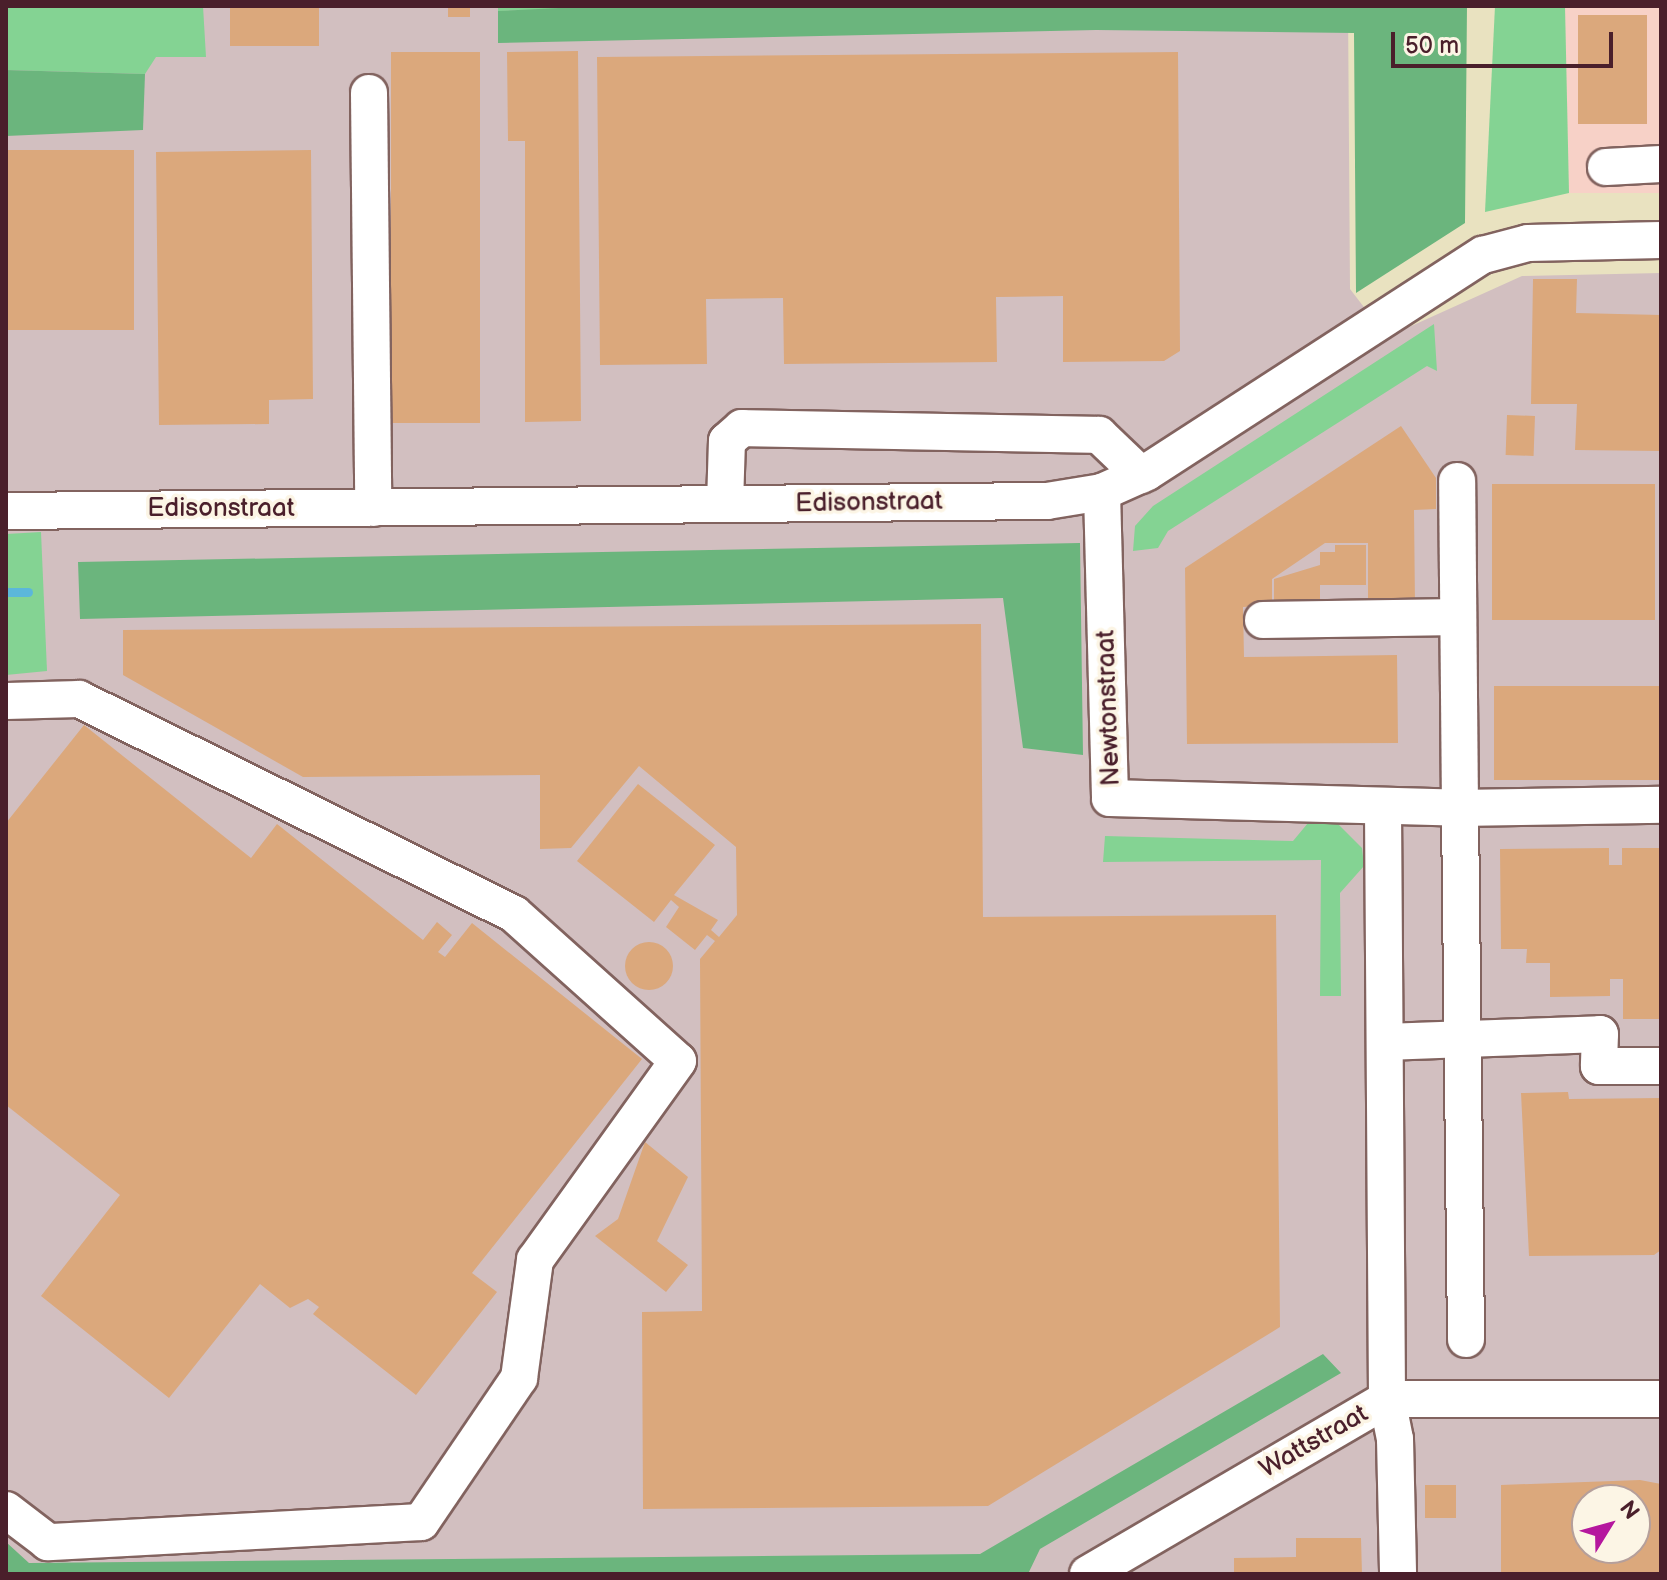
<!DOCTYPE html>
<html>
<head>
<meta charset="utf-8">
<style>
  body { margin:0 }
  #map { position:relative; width:1667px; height:1580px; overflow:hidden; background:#e9e2c0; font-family:"Balsamiq Sans",sans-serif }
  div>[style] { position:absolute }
  .built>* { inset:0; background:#f7d1c7; transform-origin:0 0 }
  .industrial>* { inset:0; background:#d2bfc0 }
  .green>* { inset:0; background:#84d393 }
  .forest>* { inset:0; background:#6bb57d }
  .stream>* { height:9px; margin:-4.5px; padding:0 4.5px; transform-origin:4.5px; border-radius:4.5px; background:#5cb7da }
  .building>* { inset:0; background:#dba87c; transform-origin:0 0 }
  .round { border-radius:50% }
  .roads { filter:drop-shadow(2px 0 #82635f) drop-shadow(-2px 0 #82635f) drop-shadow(0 2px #82635f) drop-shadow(0 -2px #82635f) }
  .minor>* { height:36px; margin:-18px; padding:0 18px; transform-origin:18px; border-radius:18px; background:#fff }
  span { translate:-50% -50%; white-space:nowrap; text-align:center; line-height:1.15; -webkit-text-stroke:7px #fcf5e5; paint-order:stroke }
  .street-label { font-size:26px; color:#4a1f2b }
  .frame { position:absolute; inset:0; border:8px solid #4a1f2b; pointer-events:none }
  .north { position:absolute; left:1571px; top:1484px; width:80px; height:80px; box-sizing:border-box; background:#fcf5e5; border:2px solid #b59f9b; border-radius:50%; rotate:53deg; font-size:22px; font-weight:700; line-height:32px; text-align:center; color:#4a1f2b }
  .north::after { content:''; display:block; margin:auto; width:28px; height:36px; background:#b5179e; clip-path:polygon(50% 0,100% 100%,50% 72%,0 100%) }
  .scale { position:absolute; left:1391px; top:32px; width:222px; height:36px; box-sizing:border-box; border:4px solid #4a1f2b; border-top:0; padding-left:10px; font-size:24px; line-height:28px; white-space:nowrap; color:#4a1f2b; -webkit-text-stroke:6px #fcf5e5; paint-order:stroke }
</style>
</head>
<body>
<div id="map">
  <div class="built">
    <div style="left:1565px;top:6px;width:96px;height:187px"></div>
  </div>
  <div class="industrial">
    <div style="clip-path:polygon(evenodd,6px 6px,1348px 6px,1350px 289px,1387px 337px,1522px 276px,1661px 273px,1661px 1574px,6px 1574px,6px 6px,1587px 1500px,1635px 1500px,1635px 1548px,1587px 1548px,1587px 1500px)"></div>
  </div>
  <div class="green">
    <div style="clip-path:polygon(6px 6px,203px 6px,206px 57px,156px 57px,145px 74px,6px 70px)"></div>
    <div style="clip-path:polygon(498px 6px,721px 6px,498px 11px)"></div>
    <div style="clip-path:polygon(1495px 6px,1565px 6px,1569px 193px,1485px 212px)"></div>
    <div style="clip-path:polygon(1434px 324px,1437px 371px,1427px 366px,1168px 531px,1158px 548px,1133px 551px,1135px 526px,1153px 506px)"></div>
    <div style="clip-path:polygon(41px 532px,47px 671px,6px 675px,6px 534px)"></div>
    <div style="clip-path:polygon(1313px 817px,1333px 819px,1362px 848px,1364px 866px,1340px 893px,1341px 996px,1320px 996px,1321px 860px,1103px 862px,1105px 836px,1293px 841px)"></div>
  </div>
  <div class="forest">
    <div style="clip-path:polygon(1467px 6px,1465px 223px,1356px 293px,1354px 33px,1096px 30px,498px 43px,498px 11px,559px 8px)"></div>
    <div style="clip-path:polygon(6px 70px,145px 74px,143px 130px,6px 136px)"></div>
    <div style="clip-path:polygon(1080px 543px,1083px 755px,1023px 748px,1003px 598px,80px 619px,78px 562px)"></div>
    <div style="clip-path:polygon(1323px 1354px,1341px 1373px,1040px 1549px,1028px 1574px,6px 1574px,6px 1542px,29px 1563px,980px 1554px)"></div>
  </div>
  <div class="stream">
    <div style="left:6px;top:592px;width:22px"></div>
  </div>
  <div class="building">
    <div style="left:230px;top:6px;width:89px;height:40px"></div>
    <div style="left:448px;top:6px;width:22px;height:11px"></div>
    <div style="left:1578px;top:15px;width:69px;height:109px"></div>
    <div style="clip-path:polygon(578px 51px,581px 421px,525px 422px,525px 141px,508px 141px,507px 52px)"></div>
    <div style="left:480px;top:52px;width:371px;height:89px;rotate:90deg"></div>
    <div style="clip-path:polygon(1178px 52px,1180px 351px,1164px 361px,1063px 362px,1063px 296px,996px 297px,997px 362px,784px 364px,783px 298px,706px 299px,707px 364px,600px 365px,597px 57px)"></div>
    <div style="left:134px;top:150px;width:180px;height:128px;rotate:90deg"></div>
    <div style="clip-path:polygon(311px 150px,313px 399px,269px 400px,269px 424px,159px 425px,156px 152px)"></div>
    <div style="clip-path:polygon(1533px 279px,1577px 279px,1576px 313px,1661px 315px,1661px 451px,1575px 450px,1577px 404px,1531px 404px)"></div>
    <div style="left:1507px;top:415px;width:28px;height:40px;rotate:2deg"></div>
    <div style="clip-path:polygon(1401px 426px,1436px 478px,1436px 509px,1414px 510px,1415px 606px,1368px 607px,1368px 543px,1325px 543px,1272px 579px,1272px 605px,1243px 607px,1244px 657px,1397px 655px,1398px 743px,1187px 744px,1185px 568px)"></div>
    <div style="left:1655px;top:484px;width:136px;height:163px;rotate:90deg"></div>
    <div style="clip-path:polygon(1335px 545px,1366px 545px,1366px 585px,1320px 585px,1320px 605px,1274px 605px,1274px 579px,1320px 565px,1320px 552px,1335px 552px)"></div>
    <div style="clip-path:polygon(981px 624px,983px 917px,1276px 915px,1280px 1327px,988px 1506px,643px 1509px,642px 1312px,702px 1311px,700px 959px,715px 941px,707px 935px,695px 950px,666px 927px,679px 907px,671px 900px,654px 922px,577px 861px,638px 784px,715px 845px,674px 895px,718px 920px,711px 930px,719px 937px,737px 915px,736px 847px,639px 766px,571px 848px,540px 849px,540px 775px,303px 777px,123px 675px,123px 630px)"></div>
    <div style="left:1661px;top:686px;width:94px;height:167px;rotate:90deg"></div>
    <div style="clip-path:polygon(84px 725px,251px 858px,277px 824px,423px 940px,437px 922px,452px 935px,438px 952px,445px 957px,472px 923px,642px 1059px,472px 1273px,497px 1292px,416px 1395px,313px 1314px,319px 1307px,308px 1299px,290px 1308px,260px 1284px,169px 1398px,41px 1296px,120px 1195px,6px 1105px,6px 823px)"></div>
    <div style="clip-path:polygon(1609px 848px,1609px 865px,1622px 865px,1622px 848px,1661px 848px,1661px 1019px,1623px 1019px,1623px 979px,1610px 979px,1610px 996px,1550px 997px,1550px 963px,1526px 963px,1527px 949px,1501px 949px,1500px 849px)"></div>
    <div class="round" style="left:625px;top:942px;width:48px;height:48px"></div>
    <div style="clip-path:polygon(1568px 1092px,1569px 1099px,1661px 1098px,1661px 1250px,1654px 1255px,1529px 1256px,1521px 1093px)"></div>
    <div style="clip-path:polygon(645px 1142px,688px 1177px,657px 1241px,688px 1265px,666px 1292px,595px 1236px,618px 1219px)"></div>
    <div style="clip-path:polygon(evenodd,1640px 1480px,1661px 1484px,1661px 1574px,1501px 1574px,1501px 1485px,1640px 1480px,1587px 1500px,1635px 1500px,1635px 1548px,1587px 1548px,1587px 1500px)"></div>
    <div style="left:1456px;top:1485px;width:33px;height:31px;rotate:90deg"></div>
    <div style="clip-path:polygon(1296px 1538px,1361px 1538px,1362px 1574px,1234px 1574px,1234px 1558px,1296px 1557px)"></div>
  </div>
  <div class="roads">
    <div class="minor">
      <div style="left:369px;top:93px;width:415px;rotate:89.4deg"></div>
      <div style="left:1606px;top:167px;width:55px;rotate:-3.1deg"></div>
      <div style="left:1102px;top:492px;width:306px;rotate:88.5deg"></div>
      <div style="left:1110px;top:798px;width:350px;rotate:1.6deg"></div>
      <div style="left:1460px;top:808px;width:327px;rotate:-90.5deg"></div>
      <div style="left:725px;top:504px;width:63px;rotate:-88.2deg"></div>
      <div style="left:727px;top:441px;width:20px;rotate:-41deg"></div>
      <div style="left:742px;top:428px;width:357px;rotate:1.1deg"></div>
      <div style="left:1099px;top:435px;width:58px;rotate:43.6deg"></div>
      <div style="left:6px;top:511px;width:1041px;rotate:-0.55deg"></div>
      <div style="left:1047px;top:501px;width:56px;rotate:-9.3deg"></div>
      <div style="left:1102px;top:492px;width:49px;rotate:-24deg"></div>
      <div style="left:1147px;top:472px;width:400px;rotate:-32.9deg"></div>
      <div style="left:1483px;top:255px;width:47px;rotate:-14.9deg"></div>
      <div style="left:1528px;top:243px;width:133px;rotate:-1.3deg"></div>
      <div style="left:1263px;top:620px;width:195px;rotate:-0.9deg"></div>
      <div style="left:6px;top:701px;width:73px;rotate:-1.6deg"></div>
      <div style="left:79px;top:699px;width:485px;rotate:26.3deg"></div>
      <div style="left:514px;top:914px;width:220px;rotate:41.9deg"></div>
      <div style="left:678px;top:1061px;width:245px;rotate:125.7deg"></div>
      <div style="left:535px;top:1260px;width:119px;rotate:97.7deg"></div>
      <div style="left:519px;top:1378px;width:174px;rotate:124.2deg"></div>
      <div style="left:421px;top:1522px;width:374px;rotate:176.9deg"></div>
      <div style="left:48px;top:1542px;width:53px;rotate:-142.7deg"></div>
      <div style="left:1383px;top:809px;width:590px;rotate:89.61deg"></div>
      <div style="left:1387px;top:1399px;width:41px;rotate:78.7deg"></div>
      <div style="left:1395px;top:1439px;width:135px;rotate:88.7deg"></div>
      <div style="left:1385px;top:1042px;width:215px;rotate:-2.1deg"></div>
      <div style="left:1600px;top:1034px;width:32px;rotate:92deg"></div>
      <div style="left:1599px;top:1066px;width:62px"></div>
      <div style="left:1466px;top:1339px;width:531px;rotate:-90.65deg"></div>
      <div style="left:1460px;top:808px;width:201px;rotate:-0.9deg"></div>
      <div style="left:1088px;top:1574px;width:346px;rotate:-30.3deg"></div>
      <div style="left:1387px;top:1399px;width:274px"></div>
    </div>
  </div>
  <div class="street-label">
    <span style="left:869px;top:503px;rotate:-1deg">Edisonstraat</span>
    <span style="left:221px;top:509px">Edisonstraat</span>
    <span style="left:1109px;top:708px;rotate:-92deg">Newtonstraat</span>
    <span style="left:1314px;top:1442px;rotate:-30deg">Wattstraat</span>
  </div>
  <div class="frame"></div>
  <div class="north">N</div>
  <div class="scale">50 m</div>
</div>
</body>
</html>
